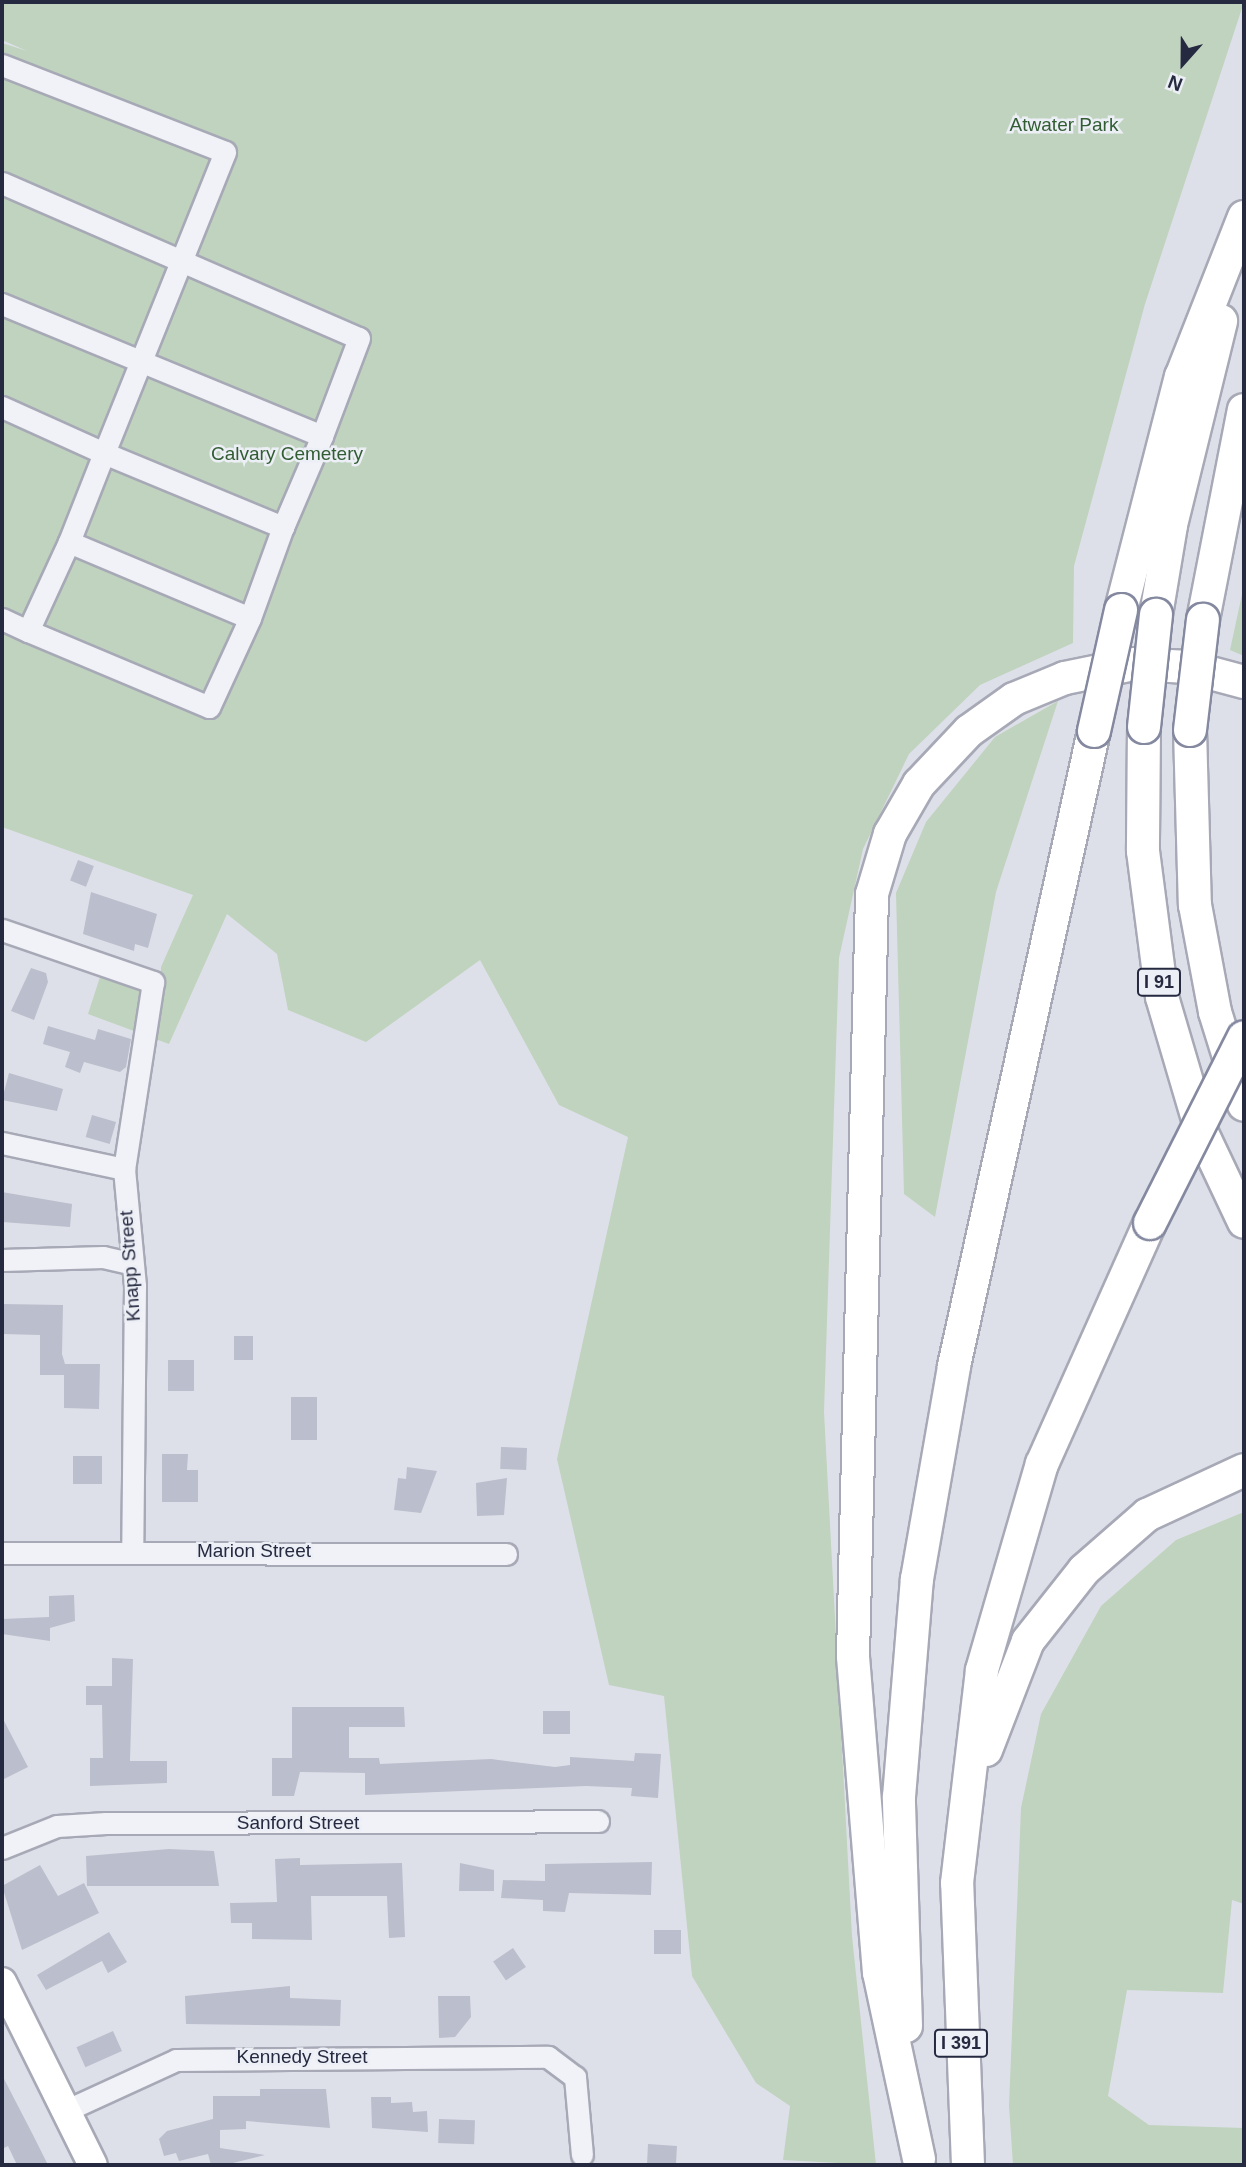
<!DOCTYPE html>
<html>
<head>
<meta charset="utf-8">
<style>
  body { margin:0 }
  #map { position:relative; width:1246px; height:2167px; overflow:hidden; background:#dee0e9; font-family:Helvetica,sans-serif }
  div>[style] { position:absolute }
  .green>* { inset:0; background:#bfd3be }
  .building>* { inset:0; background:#bbbecc; transform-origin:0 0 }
  .roads { filter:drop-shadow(2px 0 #a7a9b6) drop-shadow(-2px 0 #a7a9b6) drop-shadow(0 2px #a7a9b6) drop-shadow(0 -2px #a7a9b6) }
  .minor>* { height:21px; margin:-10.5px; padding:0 10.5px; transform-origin:10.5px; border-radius:10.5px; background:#f1f2f7 }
  .major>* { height:28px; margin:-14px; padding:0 14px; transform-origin:14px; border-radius:14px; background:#fff }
  .highway>* { height:32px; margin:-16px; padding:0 16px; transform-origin:16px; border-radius:16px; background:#fff }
  .bridges { filter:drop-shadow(2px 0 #8489a0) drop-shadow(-2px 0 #8489a0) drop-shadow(0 2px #8489a0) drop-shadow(0 -2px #8489a0) }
  .highway-bridge>* { height:32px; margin:-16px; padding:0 16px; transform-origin:16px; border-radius:16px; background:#fff }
  span { translate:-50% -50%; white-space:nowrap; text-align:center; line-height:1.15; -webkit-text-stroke:5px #edeff6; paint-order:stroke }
  .shield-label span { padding:2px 5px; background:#edeff6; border:2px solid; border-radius:5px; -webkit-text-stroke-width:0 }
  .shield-label { font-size:18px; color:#262a40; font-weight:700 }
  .park-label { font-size:19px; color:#325d33 }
  .street-label { font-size:19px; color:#262a40 }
  .frame { position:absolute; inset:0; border:4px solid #262a40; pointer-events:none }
  .north { position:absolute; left:1148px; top:28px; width:70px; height:70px; -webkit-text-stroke:5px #edeff6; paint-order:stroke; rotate:201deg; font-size:19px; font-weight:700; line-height:28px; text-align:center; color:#262a40 }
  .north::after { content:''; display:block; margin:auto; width:24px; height:32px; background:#262a40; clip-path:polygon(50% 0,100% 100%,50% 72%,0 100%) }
</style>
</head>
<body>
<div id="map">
  <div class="green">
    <div style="clip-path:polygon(2px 2px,1244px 2px,1145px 304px,1074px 566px,1073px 643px,980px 685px,909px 754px,863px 849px,839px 958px,824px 1412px,852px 1936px,876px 2165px,783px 2160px,790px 2106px,756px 2083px,692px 1976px,664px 1696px,609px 1685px,557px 1459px,628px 1137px,559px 1105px,480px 960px,366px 1042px,288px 1010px,277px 954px,227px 914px,169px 1044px,88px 1014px,100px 977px,160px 995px,161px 967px,193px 895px,2px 827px,2px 43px,27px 51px,2px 40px)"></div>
    <div style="clip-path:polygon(1244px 585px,1244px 656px,1230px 650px)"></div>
    <div style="clip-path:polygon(1058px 701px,996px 892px,935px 1217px,904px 1194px,896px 893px,926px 822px,995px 737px)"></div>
    <div style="clip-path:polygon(1244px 1512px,1244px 1904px,1232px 1900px,1223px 1993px,1127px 1990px,1108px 2096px,1149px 2125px,1244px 2128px,1244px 2165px,1013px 2165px,1009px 2106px,1021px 1808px,1041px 1714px,1101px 1606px,1176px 1540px)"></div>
  </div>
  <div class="building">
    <div style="left:78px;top:860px;width:17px;height:22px;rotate:21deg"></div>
    <div style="clip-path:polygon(91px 892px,157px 914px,148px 948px,135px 944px,134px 951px,83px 934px)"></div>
    <div style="clip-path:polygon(31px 968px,46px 973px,48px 982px,34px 1020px,11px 1011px)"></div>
    <div style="clip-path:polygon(48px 1026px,95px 1040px,98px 1029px,131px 1039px,126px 1067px,120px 1072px,84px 1062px,80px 1073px,65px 1067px,70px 1052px,43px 1044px)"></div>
    <div style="clip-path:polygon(9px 1073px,63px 1089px,57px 1111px,2px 1100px)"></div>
    <div style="left:92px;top:1115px;width:25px;height:23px;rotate:16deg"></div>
    <div style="clip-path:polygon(2px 1192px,72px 1204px,70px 1227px,2px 1222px)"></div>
    <div style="clip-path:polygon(2px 1304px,63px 1305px,62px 1354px,65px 1364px,100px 1364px,99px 1409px,64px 1408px,64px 1375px,40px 1375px,40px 1335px,2px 1334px)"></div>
    <div style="left:234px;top:1336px;width:19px;height:24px"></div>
    <div style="left:168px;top:1360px;width:26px;height:31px"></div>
    <div style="left:291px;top:1397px;width:26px;height:43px"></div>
    <div style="left:501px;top:1447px;width:26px;height:22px;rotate:2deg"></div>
    <div style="clip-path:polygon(162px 1454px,188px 1454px,187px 1470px,198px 1470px,198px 1502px,162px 1502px)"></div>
    <div style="left:73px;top:1456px;width:29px;height:28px"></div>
    <div style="clip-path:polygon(407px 1467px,437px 1471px,421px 1513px,394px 1510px,398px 1478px,406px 1479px)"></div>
    <div style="clip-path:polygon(507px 1478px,504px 1515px,477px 1516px,476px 1483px)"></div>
    <div style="clip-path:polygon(74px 1595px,75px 1621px,50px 1628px,50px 1641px,2px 1634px,2px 1619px,49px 1617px,49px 1596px)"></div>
    <div style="clip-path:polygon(112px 1658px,133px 1659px,130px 1761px,167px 1761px,167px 1783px,90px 1786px,90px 1758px,103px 1758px,102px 1705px,86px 1705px,86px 1686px,112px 1686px)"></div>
    <div style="clip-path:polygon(292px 1707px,404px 1707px,405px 1727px,349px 1727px,349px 1758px,379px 1758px,380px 1764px,491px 1759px,555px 1767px,570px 1765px,570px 1757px,634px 1761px,635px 1753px,661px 1754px,658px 1798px,631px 1796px,632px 1788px,586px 1786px,365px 1795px,365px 1773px,300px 1772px,294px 1796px,272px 1796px,272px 1758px,292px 1758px)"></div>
    <div style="left:543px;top:1711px;width:27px;height:23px"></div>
    <div style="clip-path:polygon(2px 1717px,28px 1767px,2px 1780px)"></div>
    <div style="clip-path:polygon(169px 1849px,214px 1851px,219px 1886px,87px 1886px,86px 1856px)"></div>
    <div style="clip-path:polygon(300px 1858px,300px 1865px,402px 1863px,405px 1937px,389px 1938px,387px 1896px,311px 1896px,312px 1940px,252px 1939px,252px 1923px,231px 1923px,230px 1903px,277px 1902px,275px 1859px)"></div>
    <div style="clip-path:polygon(652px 1862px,651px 1895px,569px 1893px,565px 1912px,543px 1911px,543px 1900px,501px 1898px,503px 1880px,545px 1881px,545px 1864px)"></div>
    <div style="clip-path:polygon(460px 1863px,494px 1870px,494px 1891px,459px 1891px)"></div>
    <div style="clip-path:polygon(40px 1865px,58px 1896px,84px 1883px,99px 1913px,22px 1950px,2px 1886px)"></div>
    <div style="left:654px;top:1930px;width:27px;height:24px"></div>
    <div style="clip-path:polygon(109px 1932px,127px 1962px,108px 1973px,102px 1961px,46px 1990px,37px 1975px)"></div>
    <div style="left:513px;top:1948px;width:23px;height:24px;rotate:56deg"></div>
    <div style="clip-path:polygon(290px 1986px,290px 1998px,341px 2000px,340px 2026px,186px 2024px,185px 1996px)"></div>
    <div style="clip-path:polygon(438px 1996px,470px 1996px,471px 2017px,455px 2037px,439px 2038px)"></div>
    <div style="left:113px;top:2031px;width:22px;height:40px;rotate:66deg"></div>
    <div style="clip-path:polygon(2px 2075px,33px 2135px,48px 2165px,17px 2165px,8px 2146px,2px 2149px)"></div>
    <div style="clip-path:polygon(260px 2089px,326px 2089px,330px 2128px,246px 2121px,246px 2129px,220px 2130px,220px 2148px,265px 2155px,225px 2165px,211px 2165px,208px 2154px,179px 2161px,176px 2153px,164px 2156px,159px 2139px,167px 2131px,213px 2119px,213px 2096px,260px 2096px)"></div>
    <div style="clip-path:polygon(371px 2097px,391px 2097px,391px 2103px,412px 2102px,413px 2112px,427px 2111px,428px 2132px,372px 2128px)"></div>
    <div style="left:439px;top:2119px;width:36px;height:24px;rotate:2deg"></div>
    <div style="clip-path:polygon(648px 2144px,677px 2146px,676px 2163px,647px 2165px)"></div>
  </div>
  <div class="roads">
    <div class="minor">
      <div style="left:2px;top:65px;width:239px;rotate:21.3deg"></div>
      <div style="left:225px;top:152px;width:324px;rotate:111.9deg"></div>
      <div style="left:104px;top:453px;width:194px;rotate:22.5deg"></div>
      <div style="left:283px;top:527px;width:99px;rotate:-66.8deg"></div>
      <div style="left:2px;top:183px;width:389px;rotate:23.5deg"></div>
      <div style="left:359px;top:338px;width:105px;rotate:110.7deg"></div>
      <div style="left:322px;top:436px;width:346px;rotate:-157.6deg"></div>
      <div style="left:2px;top:407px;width:112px;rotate:24.3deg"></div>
      <div style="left:104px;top:453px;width:96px;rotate:111.5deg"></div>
      <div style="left:250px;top:618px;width:98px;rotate:114.7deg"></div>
      <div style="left:209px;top:707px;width:196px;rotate:-157.2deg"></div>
      <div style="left:28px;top:631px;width:98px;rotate:-65.3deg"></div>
      <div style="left:69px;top:542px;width:196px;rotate:22.8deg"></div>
      <div style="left:250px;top:618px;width:97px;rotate:-70.1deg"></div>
      <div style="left:2px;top:619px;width:29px;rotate:25deg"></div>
      <div style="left:2px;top:930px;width:160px;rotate:19deg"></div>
      <div style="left:153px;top:982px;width:189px;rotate:98.8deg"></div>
      <div style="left:124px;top:1169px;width:118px;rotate:84.6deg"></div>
      <div style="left:135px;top:1286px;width:266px;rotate:90.6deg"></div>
      <div style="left:2px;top:1143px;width:125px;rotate:12deg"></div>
      <div style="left:2px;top:1260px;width:101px;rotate:-1.7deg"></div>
      <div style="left:103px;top:1257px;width:27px;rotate:13deg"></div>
      <div style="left:2px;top:1553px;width:504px;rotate:0.11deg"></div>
      <div style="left:2px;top:1848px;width:59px;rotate:-21.8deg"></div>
      <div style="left:57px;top:1826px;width:49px;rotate:-3.5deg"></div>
      <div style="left:106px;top:1823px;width:492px;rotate:-0.2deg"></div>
      <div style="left:67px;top:2110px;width:120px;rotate:-24.6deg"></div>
      <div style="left:176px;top:2060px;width:372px;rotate:-0.5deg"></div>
      <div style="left:548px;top:2057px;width:34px;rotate:37deg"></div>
      <div style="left:575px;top:2077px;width:78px;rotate:84.9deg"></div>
    </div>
    <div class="major">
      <div style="left:2px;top:1982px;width:204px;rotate:63.6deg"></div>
    </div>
    <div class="highway">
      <div style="left:1121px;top:610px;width:241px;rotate:-75.6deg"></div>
      <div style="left:1181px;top:377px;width:172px;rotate:-68.5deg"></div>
      <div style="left:1156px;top:615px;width:91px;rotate:-80.5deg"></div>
      <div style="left:1171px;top:525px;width:210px;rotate:-76.2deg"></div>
      <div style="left:1203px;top:620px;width:214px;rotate:-79deg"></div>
      <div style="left:1144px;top:727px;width:124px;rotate:90.5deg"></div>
      <div style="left:1143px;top:851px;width:147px;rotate:82.6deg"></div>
      <div style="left:1162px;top:997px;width:142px;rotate:73.6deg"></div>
      <div style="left:1202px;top:1133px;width:98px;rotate:64.7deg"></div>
      <div style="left:1190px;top:730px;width:175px;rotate:88.4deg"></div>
      <div style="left:1195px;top:905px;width:109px;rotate:79.4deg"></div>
      <div style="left:1215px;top:1012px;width:97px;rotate:72.7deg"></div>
      <div style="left:986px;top:1750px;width:117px;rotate:-68.9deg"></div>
      <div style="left:1028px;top:1641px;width:90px;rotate:-51.7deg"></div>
      <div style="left:1084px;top:1570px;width:84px;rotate:-41.1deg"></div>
      <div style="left:1147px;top:1515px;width:107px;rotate:-24.9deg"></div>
      <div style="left:906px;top:2026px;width:229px;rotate:-91.8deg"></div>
      <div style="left:899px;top:1797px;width:219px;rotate:-85.3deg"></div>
      <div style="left:917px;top:1579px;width:216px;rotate:-80.1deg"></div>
      <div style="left:954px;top:1366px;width:650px;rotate:-77.57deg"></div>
      <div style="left:919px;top:2159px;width:190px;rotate:-102.1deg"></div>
      <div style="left:879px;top:1973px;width:318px;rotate:-94.7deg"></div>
      <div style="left:853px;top:1656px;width:762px;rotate:-88.57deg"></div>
      <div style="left:872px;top:894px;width:63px;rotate:-73.3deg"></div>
      <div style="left:890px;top:834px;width:58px;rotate:-59.9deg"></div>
      <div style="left:919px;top:784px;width:73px;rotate:-46.7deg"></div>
      <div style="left:969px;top:731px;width:55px;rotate:-35.4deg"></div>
      <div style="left:1014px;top:699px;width:55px;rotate:-22.4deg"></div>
      <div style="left:1065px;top:678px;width:70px;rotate:-11.5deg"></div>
      <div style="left:1134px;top:664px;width:54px;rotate:3.2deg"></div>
      <div style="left:1188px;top:667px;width:58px;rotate:15deg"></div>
      <div style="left:968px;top:2165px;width:282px;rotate:-92.2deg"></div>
      <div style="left:957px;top:1883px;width:214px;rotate:-83.3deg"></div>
      <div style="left:982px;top:1670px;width:215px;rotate:-73.8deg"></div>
      <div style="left:1042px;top:1464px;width:264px;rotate:-65.9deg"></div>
    </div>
  </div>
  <div class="bridges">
    <div class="highway-bridge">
      <div style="left:1144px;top:727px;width:113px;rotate:-83.9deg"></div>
      <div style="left:1190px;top:730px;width:111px;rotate:-83.3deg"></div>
      <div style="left:1094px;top:731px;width:124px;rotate:-77.4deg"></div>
      <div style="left:1150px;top:1223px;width:208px;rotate:-63.2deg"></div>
    </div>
  </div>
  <div class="shield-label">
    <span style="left:1159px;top:982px">I 91</span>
    <span style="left:961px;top:2043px">I 391</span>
  </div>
  <div class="park-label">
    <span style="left:1064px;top:125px">Atwater Park</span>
    <span style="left:287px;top:454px">Calvary Cemetery</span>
  </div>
  <div class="street-label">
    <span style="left:130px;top:1266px;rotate:-94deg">Knapp Street</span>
    <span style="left:254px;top:1551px">Marion Street</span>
    <span style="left:298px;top:1823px">Sanford Street</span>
    <span style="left:302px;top:2057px">Kennedy Street</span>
  </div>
  <div class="frame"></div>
  <div class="north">N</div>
</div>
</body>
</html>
